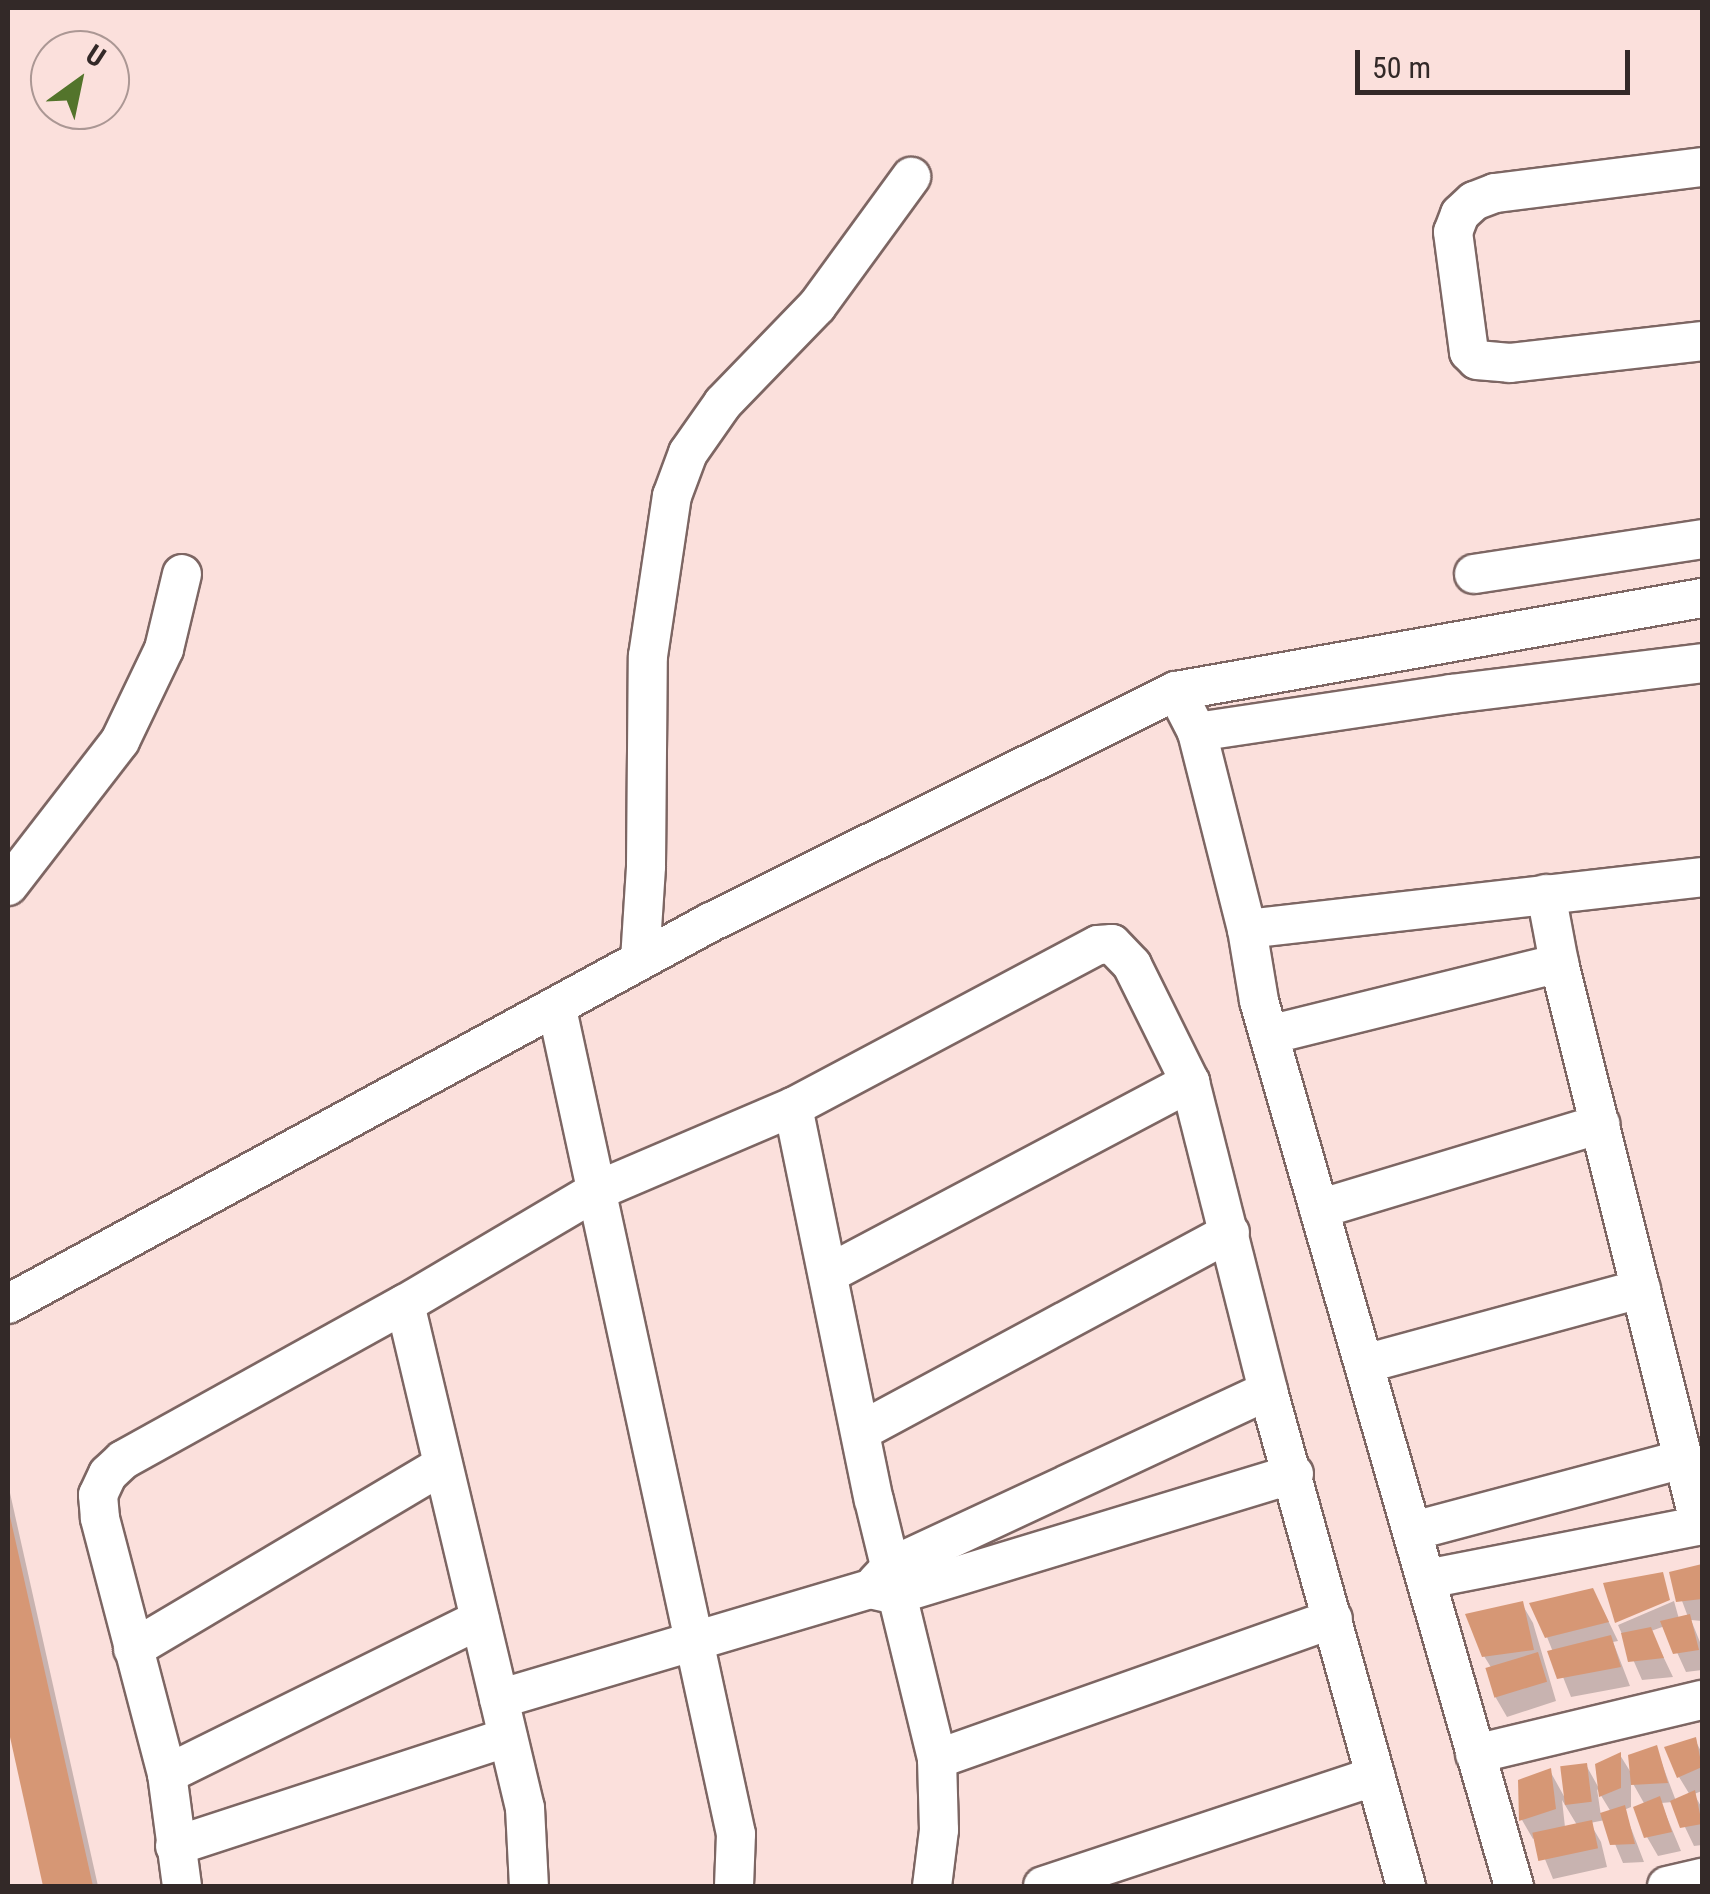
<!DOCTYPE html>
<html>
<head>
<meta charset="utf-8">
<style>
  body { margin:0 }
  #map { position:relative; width:1710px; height:1894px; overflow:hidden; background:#fbe0dc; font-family:"Roboto Condensed",sans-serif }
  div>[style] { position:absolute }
  .shadow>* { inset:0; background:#0003 }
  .building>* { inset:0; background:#d69775; transform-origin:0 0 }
  .roads { filter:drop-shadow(2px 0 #7d6663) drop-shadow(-2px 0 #7d6663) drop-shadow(0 2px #7d6663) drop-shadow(0 -2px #7d6663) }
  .street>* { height:38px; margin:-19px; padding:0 19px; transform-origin:19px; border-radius:19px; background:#fff }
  span { translate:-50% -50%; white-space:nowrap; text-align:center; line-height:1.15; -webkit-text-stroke:9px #fbe0dc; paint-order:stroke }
  .frame { position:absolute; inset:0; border:10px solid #332928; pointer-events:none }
  .north { position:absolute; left:30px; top:30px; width:100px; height:100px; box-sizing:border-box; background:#fbe0dc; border:2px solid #ab9794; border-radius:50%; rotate:33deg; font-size:28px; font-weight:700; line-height:40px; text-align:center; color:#332928 }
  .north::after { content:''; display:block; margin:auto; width:35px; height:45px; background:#53742b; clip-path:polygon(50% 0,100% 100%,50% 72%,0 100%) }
  .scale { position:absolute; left:1355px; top:50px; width:275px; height:45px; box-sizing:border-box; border:5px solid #332928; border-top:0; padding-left:12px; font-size:30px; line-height:35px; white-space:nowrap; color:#332928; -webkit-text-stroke:8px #fbe0dc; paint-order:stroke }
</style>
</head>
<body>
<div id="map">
  <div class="shadow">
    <div style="clip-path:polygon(8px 1484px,98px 1886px,46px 1886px,8px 1716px)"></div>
    <div style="clip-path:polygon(1702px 1567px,1702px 1621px,1691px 1620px,1702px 1647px,1702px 1670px,1686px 1672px,1665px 1626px,1651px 1631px,1673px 1677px,1642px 1680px,1618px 1625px,1674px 1601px,1679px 1619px,1688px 1617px,1672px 1574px)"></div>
    <div style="clip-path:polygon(1522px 1604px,1533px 1623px,1556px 1701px,1507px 1717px,1496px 1698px,1492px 1669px,1484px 1656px)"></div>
    <div style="clip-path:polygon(1603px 1610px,1618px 1641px,1613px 1642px,1630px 1686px,1571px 1697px,1547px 1637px)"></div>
    <div style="clip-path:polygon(evenodd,1695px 1740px,1702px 1753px,1702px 1791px,1694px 1794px,1702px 1808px,1702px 1845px,1694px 1846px,1673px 1802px,1661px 1803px,1681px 1851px,1658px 1856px,1647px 1837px,1645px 1805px,1631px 1780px,1631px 1807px,1624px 1810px,1644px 1862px,1623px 1863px,1605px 1820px,1590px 1823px,1601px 1842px,1607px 1867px,1553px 1879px,1536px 1837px,1533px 1839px,1522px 1820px,1550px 1771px,1565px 1798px,1586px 1765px,1601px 1792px,1620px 1755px,1633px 1776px,1656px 1748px,1676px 1801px,1690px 1795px,1679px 1777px,1695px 1740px,1597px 1789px,1611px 1812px,1601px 1816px,1597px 1789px,1695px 1740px,1562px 1800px,1577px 1825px,1565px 1827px,1562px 1800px)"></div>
  </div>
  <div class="building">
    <div style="clip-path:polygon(9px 1512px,93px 1886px,43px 1886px,8px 1728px)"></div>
    <div style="clip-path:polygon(1702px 1564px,1702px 1599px,1676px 1602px,1669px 1572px)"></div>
    <div style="clip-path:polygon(1663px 1572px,1670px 1600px,1615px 1623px,1603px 1583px)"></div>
    <div style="clip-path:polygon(1593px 1588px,1609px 1622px,1545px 1638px,1529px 1603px)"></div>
    <div style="clip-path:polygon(1523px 1601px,1534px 1650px,1482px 1657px,1465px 1614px)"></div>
    <div style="clip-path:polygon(1690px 1614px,1699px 1650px,1673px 1654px,1660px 1621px)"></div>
    <div style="clip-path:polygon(1651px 1627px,1664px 1658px,1628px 1662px,1621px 1633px)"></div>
    <div style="clip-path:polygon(1611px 1635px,1621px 1667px,1557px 1679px,1547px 1651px)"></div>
    <div style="left:1538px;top:1652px;width:31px;height:55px;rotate:73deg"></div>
    <div style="clip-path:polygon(1696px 1737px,1702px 1767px,1677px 1778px,1664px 1747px)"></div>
    <div style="clip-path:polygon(1657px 1745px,1668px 1783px,1631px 1785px,1628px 1755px)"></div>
    <div style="clip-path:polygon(1621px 1752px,1621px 1788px,1599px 1797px,1595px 1764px)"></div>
    <div style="left:1587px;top:1763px;width:39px;height:27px;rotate:83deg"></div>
    <div style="clip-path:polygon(1551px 1768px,1556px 1809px,1519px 1821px,1518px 1780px)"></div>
    <div style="clip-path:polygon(1695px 1790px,1702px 1824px,1680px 1828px,1670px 1801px)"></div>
    <div style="clip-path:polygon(1660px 1796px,1672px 1832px,1644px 1838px,1633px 1807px)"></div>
    <div style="clip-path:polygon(1625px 1805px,1635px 1844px,1610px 1845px,1600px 1813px)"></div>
    <div style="left:1592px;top:1820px;width:29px;height:61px;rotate:78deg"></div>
  </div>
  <div class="roads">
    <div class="street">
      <div style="left:1702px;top:167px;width:209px;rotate:172.8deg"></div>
      <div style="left:1495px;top:193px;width:22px;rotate:159deg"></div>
      <div style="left:1474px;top:201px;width:19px;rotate:137deg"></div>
      <div style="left:1460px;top:214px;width:19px;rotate:111deg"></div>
      <div style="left:1453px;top:232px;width:121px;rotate:82.4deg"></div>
      <div style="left:1469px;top:352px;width:11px;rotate:45deg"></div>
      <div style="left:1477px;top:360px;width:33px;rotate:5deg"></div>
      <div style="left:1510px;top:363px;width:193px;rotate:-6.5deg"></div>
      <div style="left:1474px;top:574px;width:231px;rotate:-8.7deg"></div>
      <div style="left:1176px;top:691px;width:46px;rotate:62.9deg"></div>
      <div style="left:1197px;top:732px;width:203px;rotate:75.8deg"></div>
      <div style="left:1247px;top:929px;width:73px;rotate:80.5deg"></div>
      <div style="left:1259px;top:1001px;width:921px;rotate:73.93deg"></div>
      <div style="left:1197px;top:732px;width:257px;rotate:-8.5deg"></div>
      <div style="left:1451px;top:694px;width:253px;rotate:-7deg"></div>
      <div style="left:8px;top:886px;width:183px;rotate:-52.3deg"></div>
      <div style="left:120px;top:741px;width:102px;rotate:-64.4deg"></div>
      <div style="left:164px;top:649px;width:77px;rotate:-76.5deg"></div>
      <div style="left:1546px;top:894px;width:70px;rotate:79.3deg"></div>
      <div style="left:1559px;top:963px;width:580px;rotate:75.94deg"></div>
      <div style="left:1247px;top:929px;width:458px;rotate:-6.5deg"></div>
      <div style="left:640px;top:960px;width:94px;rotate:-86.3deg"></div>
      <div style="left:646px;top:866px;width:210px;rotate:-89.5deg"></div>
      <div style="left:648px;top:656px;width:162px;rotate:-81.5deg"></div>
      <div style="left:672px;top:496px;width:46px;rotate:-69.6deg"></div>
      <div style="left:688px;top:453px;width:61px;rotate:-55deg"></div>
      <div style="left:723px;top:403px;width:135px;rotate:-45.9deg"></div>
      <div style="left:817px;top:306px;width:160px;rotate:-53.9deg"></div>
      <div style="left:557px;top:1009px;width:844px;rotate:77.76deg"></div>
      <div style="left:736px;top:1834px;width:52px;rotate:92.2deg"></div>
      <div style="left:1269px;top:1035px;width:299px;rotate:-13.9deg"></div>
      <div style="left:793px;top:1107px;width:401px;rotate:78.4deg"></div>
      <div style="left:874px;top:1500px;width:267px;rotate:76.3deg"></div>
      <div style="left:937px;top:1759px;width:71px;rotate:88.4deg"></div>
      <div style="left:939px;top:1830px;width:56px;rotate:97.1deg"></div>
      <div style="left:1319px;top:1209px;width:294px;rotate:-16.8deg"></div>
      <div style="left:828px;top:1274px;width:410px;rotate:-27.9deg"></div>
      <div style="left:8px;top:1304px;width:800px;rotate:-28.52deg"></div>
      <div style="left:711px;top:922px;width:519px;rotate:-26.42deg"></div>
      <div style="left:1176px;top:691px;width:534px;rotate:-10.03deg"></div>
      <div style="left:405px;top:1304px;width:518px;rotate:76.61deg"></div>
      <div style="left:525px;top:1808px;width:78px;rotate:87.1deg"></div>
      <div style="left:1364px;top:1364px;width:287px;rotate:-15.2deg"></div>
      <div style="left:861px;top:1431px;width:419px;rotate:-28.3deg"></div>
      <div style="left:1413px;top:1531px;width:280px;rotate:-14.9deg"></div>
      <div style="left:1427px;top:1579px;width:280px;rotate:-11.1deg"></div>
      <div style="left:876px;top:1583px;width:23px;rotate:-47deg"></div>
      <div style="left:892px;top:1566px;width:415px;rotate:-25deg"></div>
      <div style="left:133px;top:1649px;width:360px;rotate:-30.7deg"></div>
      <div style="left:499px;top:1699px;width:387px;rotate:-16.5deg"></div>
      <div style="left:870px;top:1589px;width:26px;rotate:13deg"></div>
      <div style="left:895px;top:1595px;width:417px;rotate:-16.9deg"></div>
      <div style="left:1475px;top:1754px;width:233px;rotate:-13.4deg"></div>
      <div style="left:937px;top:1759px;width:420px;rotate:-19.5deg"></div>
      <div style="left:167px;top:1774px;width:349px;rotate:-26.3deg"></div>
      <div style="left:175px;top:1846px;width:350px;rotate:-18.1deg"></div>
      <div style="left:182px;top:1886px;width:113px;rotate:-97.6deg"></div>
      <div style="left:167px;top:1774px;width:265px;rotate:-104.7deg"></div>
      <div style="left:100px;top:1518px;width:23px;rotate:-95deg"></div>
      <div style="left:98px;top:1495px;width:23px;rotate:-65deg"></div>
      <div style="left:108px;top:1474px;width:21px;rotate:-43deg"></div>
      <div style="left:123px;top:1460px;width:322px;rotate:-29deg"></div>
      <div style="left:405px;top:1304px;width:222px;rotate:-30.6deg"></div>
      <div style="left:596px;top:1191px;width:214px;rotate:-23.1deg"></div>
      <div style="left:793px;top:1107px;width:345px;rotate:-28deg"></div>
      <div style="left:1098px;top:945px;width:14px;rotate:-4deg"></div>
      <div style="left:1112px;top:944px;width:29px;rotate:46deg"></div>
      <div style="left:1132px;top:965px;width:131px;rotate:63.6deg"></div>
      <div style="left:1190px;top:1082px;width:319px;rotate:75.8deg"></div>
      <div style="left:1268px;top:1391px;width:514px;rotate:74.42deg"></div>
      <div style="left:1043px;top:1886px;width:350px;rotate:-18.3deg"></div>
      <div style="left:1667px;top:1886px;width:36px;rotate:-13deg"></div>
    </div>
  </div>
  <div class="frame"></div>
  <div class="north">U</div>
  <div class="scale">50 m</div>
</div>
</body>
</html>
